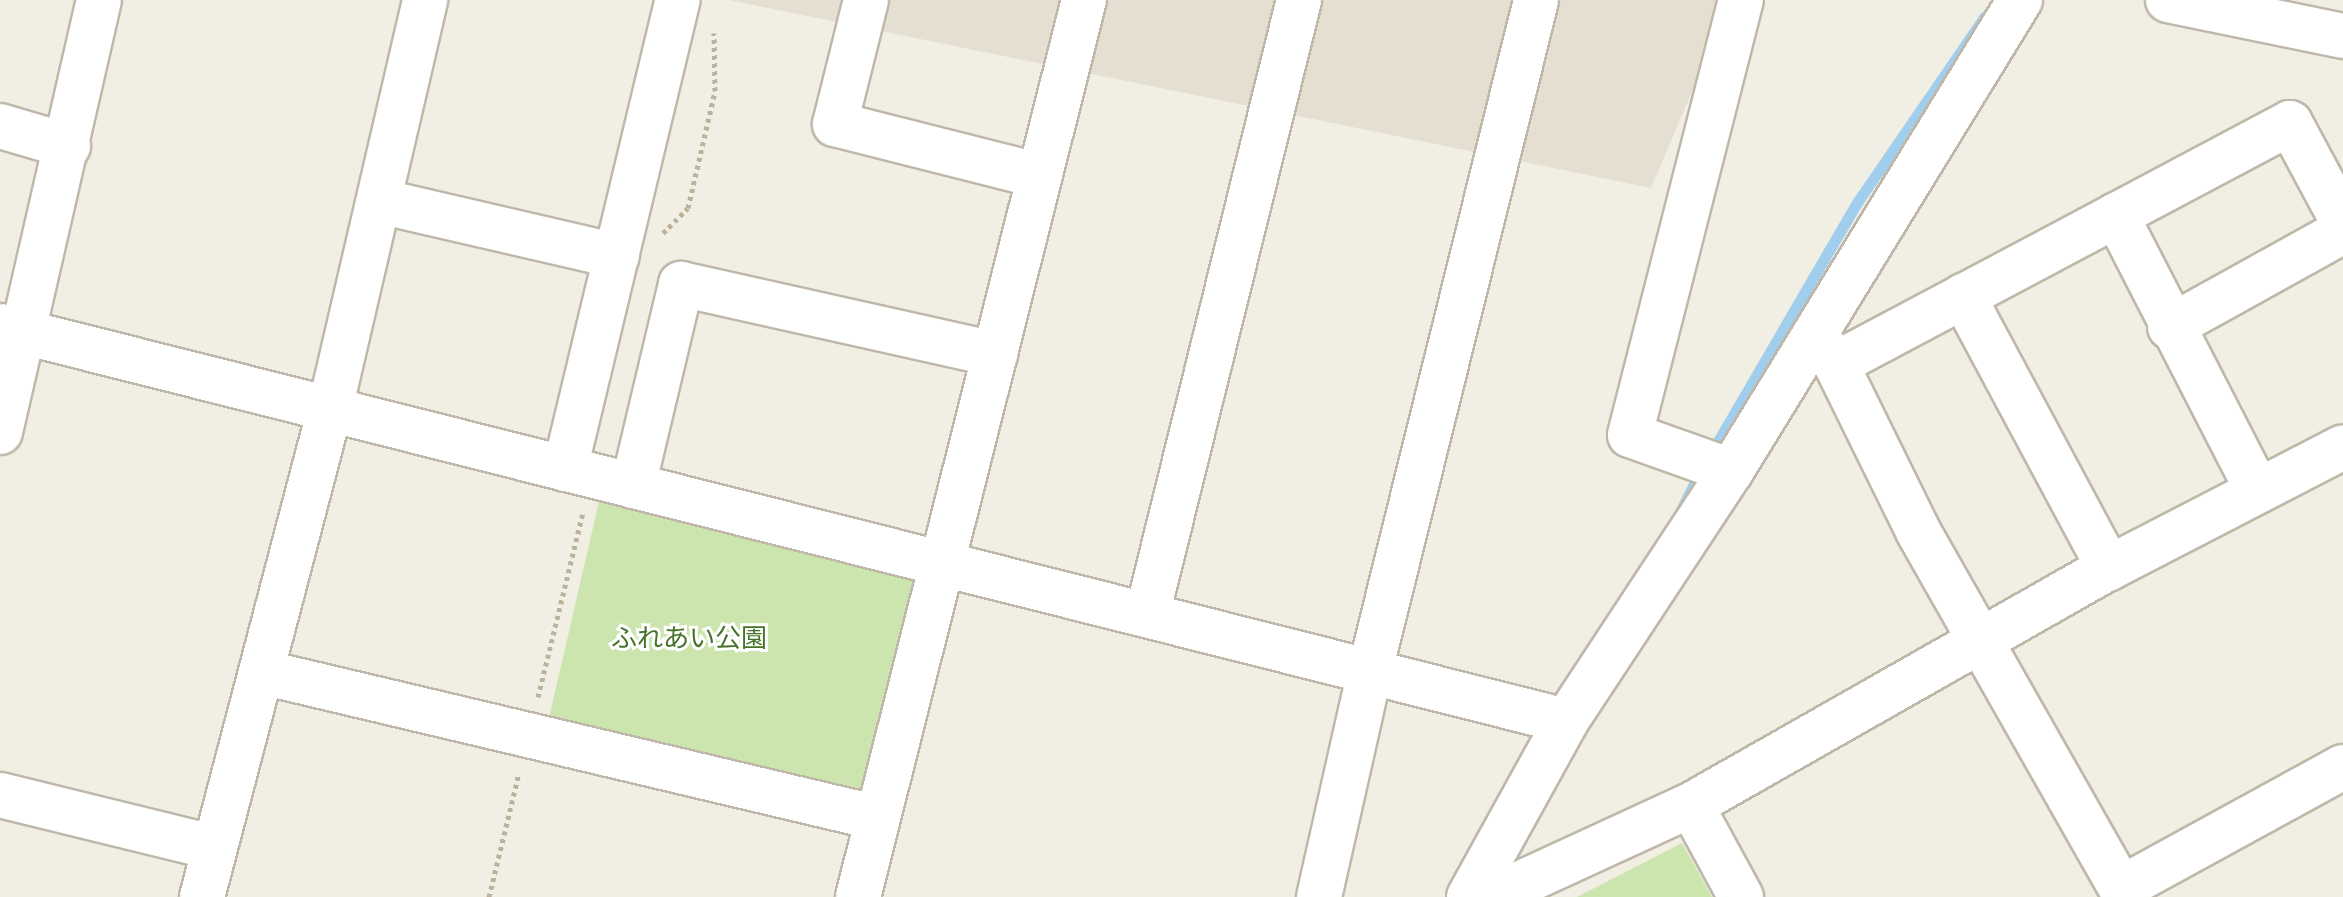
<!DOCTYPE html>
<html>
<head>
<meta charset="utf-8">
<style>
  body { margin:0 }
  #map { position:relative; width:2343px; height:897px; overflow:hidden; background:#f1eee4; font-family:Arial,"Noto Sans JP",sans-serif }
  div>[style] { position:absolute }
  .residential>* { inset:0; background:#e5dfd2 }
  .green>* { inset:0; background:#cce5ae; transform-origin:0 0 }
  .stream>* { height:11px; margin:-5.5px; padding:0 5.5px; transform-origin:5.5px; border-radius:5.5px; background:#a2ceed }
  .path>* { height:5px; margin-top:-2.5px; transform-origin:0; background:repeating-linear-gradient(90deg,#beb199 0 4px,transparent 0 8px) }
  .roads { filter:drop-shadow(2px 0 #bfb8aa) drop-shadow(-2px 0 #bfb8aa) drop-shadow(0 2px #bfb8aa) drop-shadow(0 -2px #bfb8aa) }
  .minor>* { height:44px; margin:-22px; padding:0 22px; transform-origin:22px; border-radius:22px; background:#fff }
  span { translate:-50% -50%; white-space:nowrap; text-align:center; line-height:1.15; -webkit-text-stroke:6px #fff; paint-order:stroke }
  .park-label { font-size:26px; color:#45732a }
</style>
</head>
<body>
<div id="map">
  <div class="residential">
    <div style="clip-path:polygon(729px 0,1731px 0,1651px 188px)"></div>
  </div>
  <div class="green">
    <div style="left:600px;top:497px;width:326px;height:238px;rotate:13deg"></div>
    <div style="clip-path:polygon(1682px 843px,1712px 897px,1577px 897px)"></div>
  </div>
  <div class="stream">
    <div style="left:1710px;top:455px;width:294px;rotate:-59.8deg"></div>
    <div style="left:1858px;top:201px;width:224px;rotate:-55.5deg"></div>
    <div style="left:1680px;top:512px;width:47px;rotate:-63.4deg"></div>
  </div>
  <div class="path">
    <div style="left:663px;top:233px;width:35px;rotate:-45deg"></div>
    <div style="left:688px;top:208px;width:120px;rotate:-77deg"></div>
    <div style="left:715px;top:91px;width:58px;rotate:-91deg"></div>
    <div style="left:538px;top:697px;width:189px;rotate:-76.3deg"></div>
    <div style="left:489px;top:897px;width:128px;rotate:-76.4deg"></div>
  </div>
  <div class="roads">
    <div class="minor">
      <div style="left:866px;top:0;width:128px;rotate:104deg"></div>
      <div style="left:835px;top:124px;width:211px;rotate:14.2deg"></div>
      <div style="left:2168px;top:0;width:179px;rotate:11.6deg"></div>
      <div style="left:0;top:126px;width:71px;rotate:16.4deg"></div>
      <div style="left:379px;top:201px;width:244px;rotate:13deg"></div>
      <div style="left:2116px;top:215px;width:310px;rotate:62.8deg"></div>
      <div style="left:1963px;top:296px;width:309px;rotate:61.8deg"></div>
      <div style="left:0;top:326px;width:1615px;rotate:14.16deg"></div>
      <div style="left:2170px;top:327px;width:198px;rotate:-29deg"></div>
      <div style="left:1815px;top:334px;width:37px;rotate:55deg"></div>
      <div style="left:1836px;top:364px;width:186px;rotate:63.8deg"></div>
      <div style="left:1918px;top:531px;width:421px;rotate:60.4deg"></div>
      <div style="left:1836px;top:364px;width:514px;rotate:-27.96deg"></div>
      <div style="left:2290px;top:123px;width:112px;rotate:61.8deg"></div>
      <div style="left:0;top:432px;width:443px;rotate:-77.1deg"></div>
      <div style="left:565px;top:469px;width:482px;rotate:-76.5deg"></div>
      <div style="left:1731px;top:471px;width:107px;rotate:-160.4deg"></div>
      <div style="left:1630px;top:435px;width:449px;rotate:-75.7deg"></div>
      <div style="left:633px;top:486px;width:208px;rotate:-76.6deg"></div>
      <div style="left:681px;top:284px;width:322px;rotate:12.6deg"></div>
      <div style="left:1147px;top:615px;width:634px;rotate:-76.12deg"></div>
      <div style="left:262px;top:672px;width:633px;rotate:13.33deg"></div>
      <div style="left:0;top:795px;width:221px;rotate:13.8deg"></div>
      <div style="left:1691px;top:805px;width:105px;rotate:61.5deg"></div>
      <div style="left:2122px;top:888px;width:252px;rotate:-28.7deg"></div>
      <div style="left:202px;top:897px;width:505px;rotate:-75.3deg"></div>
      <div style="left:330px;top:409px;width:420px;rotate:-76.9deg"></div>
      <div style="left:858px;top:897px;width:925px;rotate:-75.86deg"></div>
      <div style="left:1319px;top:897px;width:232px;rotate:-77.3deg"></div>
      <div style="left:1370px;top:671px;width:691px;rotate:-76.1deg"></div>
      <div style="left:1469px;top:897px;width:201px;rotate:-61.1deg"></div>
      <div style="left:1566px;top:721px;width:300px;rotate:-56.6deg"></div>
      <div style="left:1731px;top:471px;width:553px;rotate:-58.47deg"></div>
      <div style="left:1491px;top:897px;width:220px;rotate:-24.7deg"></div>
      <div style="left:1691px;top:805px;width:481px;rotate:-29.6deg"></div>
      <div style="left:2109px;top:568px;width:263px;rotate:-27.3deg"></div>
    </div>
  </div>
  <div class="park-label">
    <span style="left:689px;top:639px">ふれあい公園</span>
  </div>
</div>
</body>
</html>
